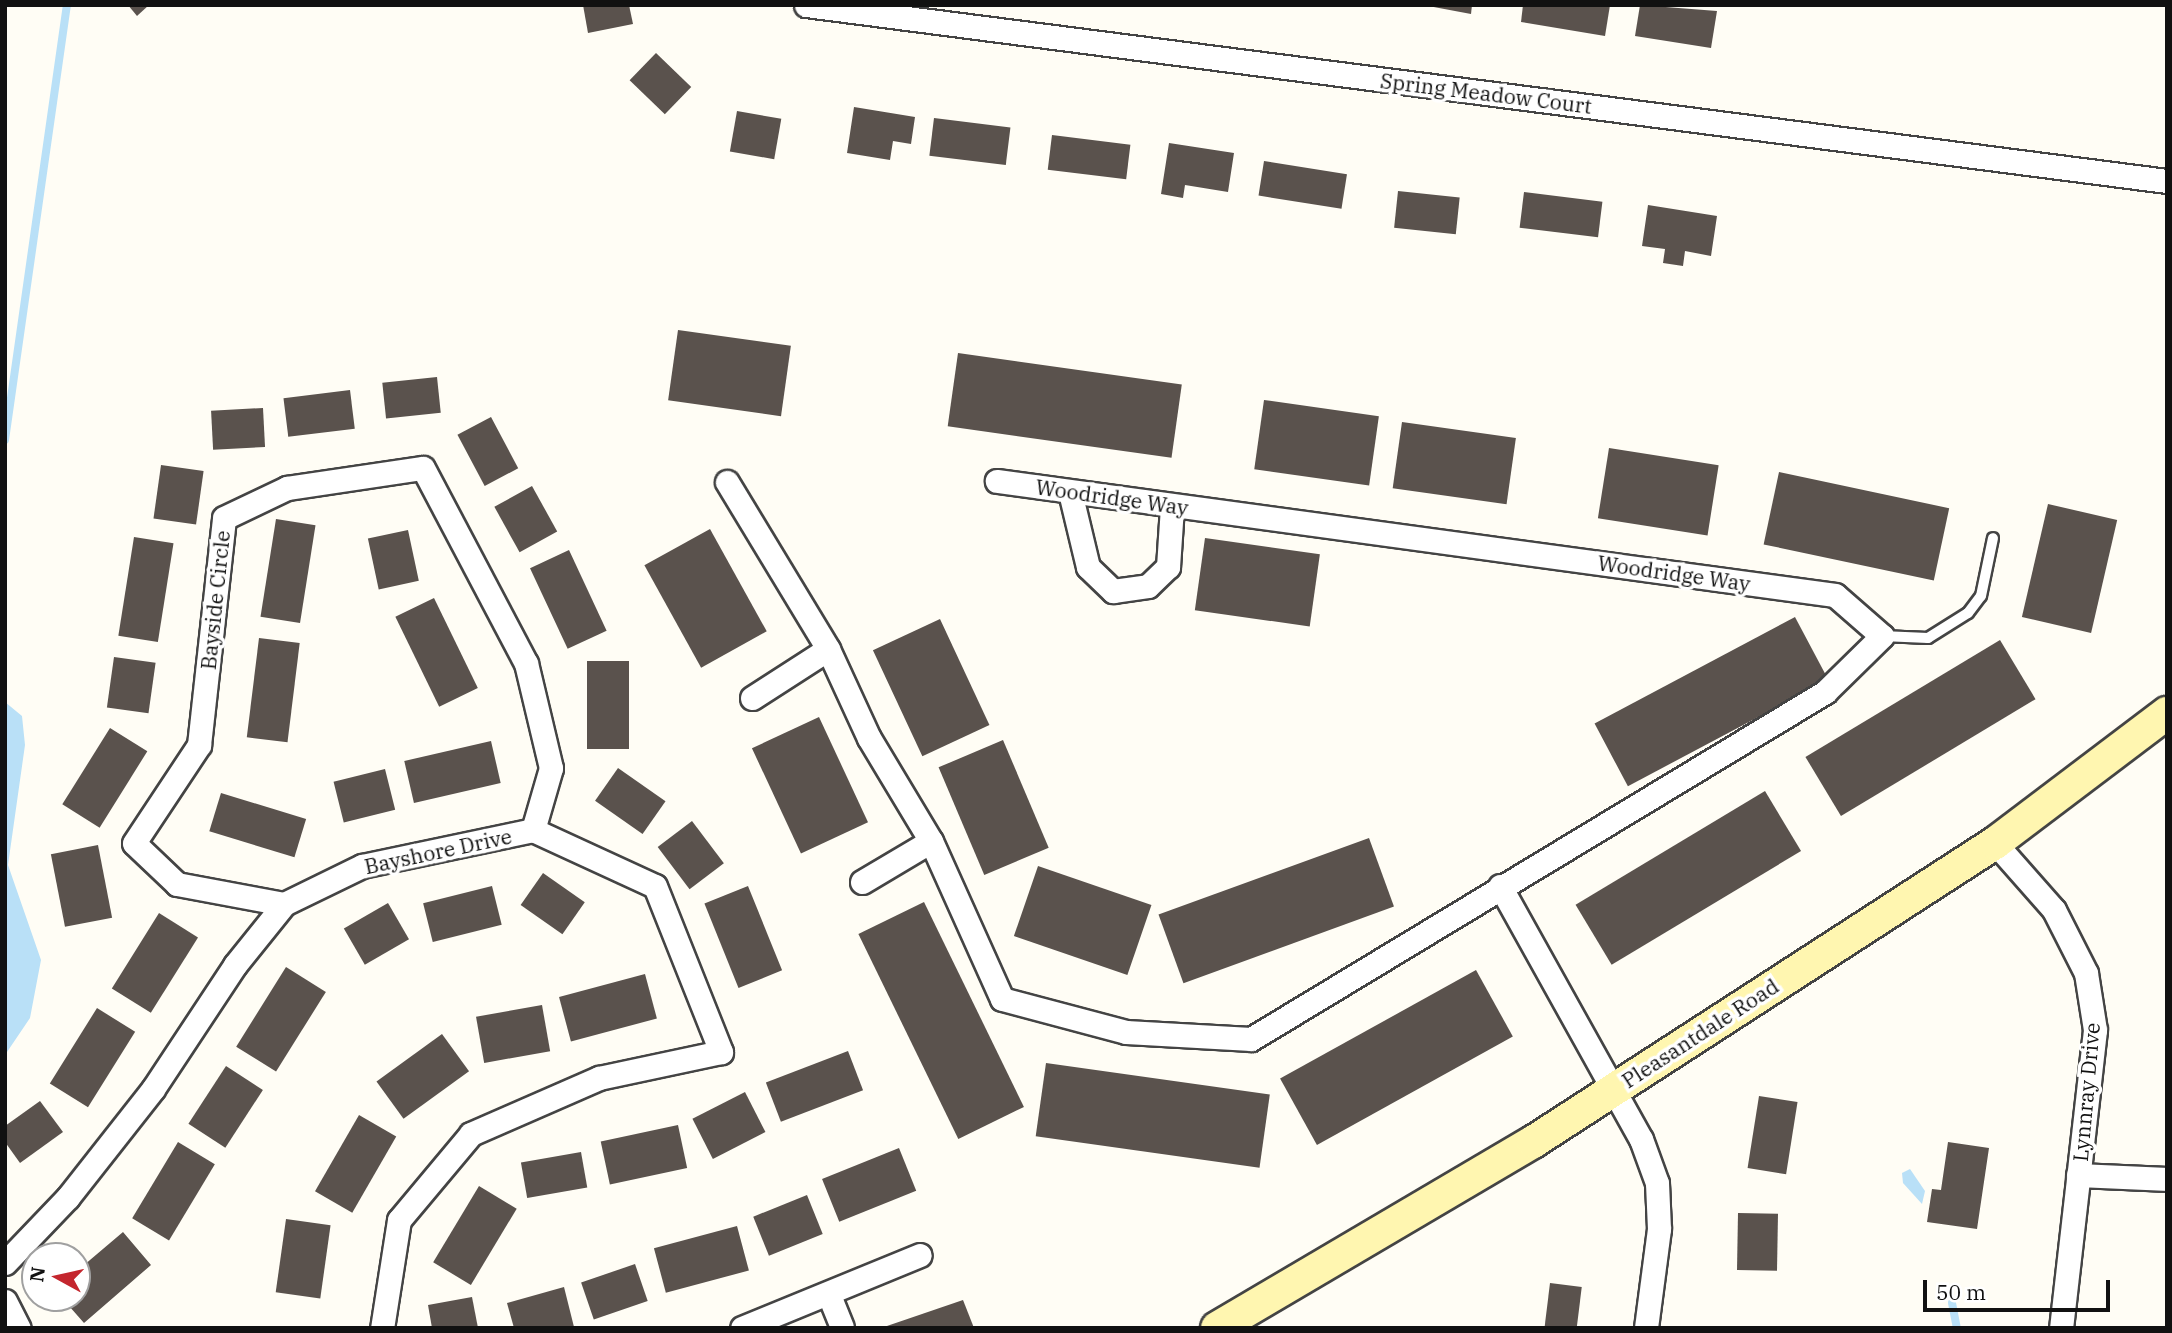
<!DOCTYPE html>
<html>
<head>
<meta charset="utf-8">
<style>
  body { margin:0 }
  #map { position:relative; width:2172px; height:1333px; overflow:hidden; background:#fffdf5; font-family:"IBM Plex Serif",serif }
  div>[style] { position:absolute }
  .water>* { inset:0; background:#b9e0f7 }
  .stream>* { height:8px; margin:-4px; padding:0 4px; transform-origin:4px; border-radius:4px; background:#b9e0f7 }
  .building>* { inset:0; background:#5a524d; transform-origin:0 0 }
  .roads { filter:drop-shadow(2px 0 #444) drop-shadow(-2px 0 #444) drop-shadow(0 2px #444) drop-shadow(0 -2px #444) }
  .lane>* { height:10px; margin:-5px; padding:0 5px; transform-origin:5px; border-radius:5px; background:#fff }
  .street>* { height:23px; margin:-11.5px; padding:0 11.5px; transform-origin:11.5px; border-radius:11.5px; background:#fff }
  .secondary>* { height:32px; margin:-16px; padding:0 16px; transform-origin:16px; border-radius:16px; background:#fff6b0 }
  span { translate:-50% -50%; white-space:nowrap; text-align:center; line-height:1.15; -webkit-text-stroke:7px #fff; paint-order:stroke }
  .street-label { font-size:21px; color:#111 }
  .frame { position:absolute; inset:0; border:7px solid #111; pointer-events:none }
  .north { position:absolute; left:21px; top:1242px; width:70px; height:70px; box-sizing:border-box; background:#fff; border:2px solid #a0a0a0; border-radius:50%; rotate:278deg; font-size:19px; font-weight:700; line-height:28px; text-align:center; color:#111 }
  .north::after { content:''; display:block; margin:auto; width:24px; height:32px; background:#c4262e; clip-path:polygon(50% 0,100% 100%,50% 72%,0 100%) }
  .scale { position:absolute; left:1923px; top:1280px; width:187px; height:32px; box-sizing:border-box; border:4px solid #111; border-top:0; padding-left:9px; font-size:21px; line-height:24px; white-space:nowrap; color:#111; -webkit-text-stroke:5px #fff; paint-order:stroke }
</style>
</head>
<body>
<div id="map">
  <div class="water">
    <div style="clip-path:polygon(5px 702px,22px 716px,25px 745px,8px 865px,41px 960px,30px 1018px,5px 1055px)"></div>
    <div style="clip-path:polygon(1910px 1169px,1925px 1191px,1922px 1204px,1903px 1183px,1902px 1173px)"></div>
  </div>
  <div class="stream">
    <div style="left:5px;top:440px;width:439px;rotate:-81.9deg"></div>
    <div style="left:1952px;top:1303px;width:25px;rotate:79deg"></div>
  </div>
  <div class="building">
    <div style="clip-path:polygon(128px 5px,149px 5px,137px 16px)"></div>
    <div style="clip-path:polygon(583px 5px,629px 5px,633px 24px,588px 33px)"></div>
    <div style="clip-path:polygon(1423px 5px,1472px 5px,1471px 14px)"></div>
    <div style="clip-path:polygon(1523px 5px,1610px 5px,1605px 36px,1521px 22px)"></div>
    <div style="clip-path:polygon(1640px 5px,1717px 11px,1711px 48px,1635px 36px)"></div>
    <div style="left:656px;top:53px;width:49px;height:38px;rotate:44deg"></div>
    <div style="clip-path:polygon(854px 107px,915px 117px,911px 144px,893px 141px,890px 160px,847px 153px)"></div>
    <div style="left:737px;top:111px;width:45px;height:41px;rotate:10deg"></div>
    <div style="left:934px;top:118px;width:77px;height:38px;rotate:7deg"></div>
    <div style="left:1052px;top:135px;width:79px;height:35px;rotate:7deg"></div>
    <div style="clip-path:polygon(1169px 143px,1234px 153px,1228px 192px,1185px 185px,1183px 198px,1161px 194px)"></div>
    <div style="left:1264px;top:161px;width:84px;height:35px;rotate:9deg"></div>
    <div style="left:1398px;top:191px;width:62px;height:37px;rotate:6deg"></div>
    <div style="left:1524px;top:192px;width:79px;height:36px;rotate:7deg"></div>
    <div style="clip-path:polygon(1648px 205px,1717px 216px,1711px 256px,1685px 251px,1683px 266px,1663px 263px,1665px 249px,1642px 246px)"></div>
    <div style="left:678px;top:330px;width:114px;height:71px;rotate:8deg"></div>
    <div style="left:958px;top:353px;width:226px;height:74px;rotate:8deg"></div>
    <div style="left:437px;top:377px;width:36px;height:55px;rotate:84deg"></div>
    <div style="left:350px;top:390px;width:39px;height:67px;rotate:83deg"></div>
    <div style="left:1264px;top:400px;width:116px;height:70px;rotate:8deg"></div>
    <div style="left:263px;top:408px;width:39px;height:52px;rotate:87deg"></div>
    <div style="left:491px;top:417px;width:58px;height:38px;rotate:62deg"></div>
    <div style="left:1402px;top:422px;width:115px;height:67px;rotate:8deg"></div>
    <div style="left:1609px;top:448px;width:111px;height:71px;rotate:9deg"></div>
    <div style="left:161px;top:465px;width:43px;height:54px;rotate:8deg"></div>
    <div style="left:1779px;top:472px;width:174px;height:74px;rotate:12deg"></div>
    <div style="left:532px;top:486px;width:52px;height:43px;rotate:61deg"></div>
    <div style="left:2048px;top:504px;width:71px;height:116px;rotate:13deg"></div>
    <div style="left:276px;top:519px;width:40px;height:99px;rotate:9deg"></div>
    <div style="left:710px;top:529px;width:117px;height:75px;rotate:61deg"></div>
    <div style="left:408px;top:530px;width:52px;height:41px;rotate:78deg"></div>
    <div style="left:134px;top:537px;width:40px;height:100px;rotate:9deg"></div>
    <div style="left:1205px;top:538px;width:116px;height:73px;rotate:8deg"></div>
    <div style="left:569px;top:550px;width:89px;height:43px;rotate:65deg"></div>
    <div style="left:434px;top:598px;width:100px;height:43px;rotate:64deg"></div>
    <div style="left:1795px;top:617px;width:71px;height:227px;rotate:62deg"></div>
    <div style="left:940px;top:619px;width:117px;height:74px;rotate:65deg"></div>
    <div style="left:259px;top:638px;width:41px;height:100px;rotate:7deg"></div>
    <div style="left:2000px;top:640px;width:69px;height:227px;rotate:59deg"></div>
    <div style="left:114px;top:657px;width:42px;height:51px;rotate:8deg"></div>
    <div style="left:587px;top:661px;width:42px;height:88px"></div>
    <div style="left:819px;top:717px;width:116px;height:74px;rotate:65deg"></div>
    <div style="left:110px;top:728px;width:44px;height:90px;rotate:32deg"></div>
    <div style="left:1003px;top:740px;width:117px;height:70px;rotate:67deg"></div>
    <div style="left:491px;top:741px;width:43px;height:89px;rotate:77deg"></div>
    <div style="left:618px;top:768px;width:58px;height:40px;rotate:35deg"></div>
    <div style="left:385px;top:769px;width:42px;height:53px;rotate:76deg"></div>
    <div style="left:1765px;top:791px;width:70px;height:221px;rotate:59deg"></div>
    <div style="left:221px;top:793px;width:89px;height:40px;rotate:17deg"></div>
    <div style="left:692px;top:821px;width:53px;height:43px;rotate:53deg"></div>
    <div style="left:1369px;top:838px;width:73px;height:224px;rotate:70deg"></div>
    <div style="left:98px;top:845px;width:74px;height:48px;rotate:79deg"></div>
    <div style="left:1038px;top:866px;width:120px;height:74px;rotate:19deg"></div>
    <div style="left:543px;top:873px;width:51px;height:39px;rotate:35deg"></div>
    <div style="left:492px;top:886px;width:40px;height:71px;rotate:76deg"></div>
    <div style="left:748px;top:886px;width:91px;height:47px;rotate:68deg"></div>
    <div style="left:924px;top:902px;width:228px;height:73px;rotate:64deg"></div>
    <div style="left:388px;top:903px;width:42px;height:51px;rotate:60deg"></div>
    <div style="left:159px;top:913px;width:46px;height:89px;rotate:32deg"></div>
    <div style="left:286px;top:967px;width:47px;height:94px;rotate:32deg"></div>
    <div style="left:1476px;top:970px;width:76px;height:224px;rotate:61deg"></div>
    <div style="left:645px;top:974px;width:46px;height:89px;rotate:75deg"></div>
    <div style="left:542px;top:1005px;width:47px;height:67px;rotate:80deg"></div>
    <div style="left:97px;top:1008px;width:45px;height:89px;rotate:32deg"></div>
    <div style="left:442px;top:1034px;width:46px;height:81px;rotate:54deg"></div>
    <div style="left:848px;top:1051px;width:42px;height:88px;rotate:69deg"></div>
    <div style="left:1046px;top:1063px;width:226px;height:74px;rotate:8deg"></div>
    <div style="left:226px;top:1066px;width:44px;height:69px;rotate:33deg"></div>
    <div style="left:745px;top:1092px;width:45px;height:59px;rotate:63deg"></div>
    <div style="left:1759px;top:1096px;width:39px;height:73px;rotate:9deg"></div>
    <div style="clip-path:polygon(40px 1101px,63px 1132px,20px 1163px,5px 1142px,5px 1126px)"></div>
    <div style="left:359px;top:1115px;width:43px;height:88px;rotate:30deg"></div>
    <div style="left:678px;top:1125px;width:44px;height:79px;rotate:78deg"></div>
    <div style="left:178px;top:1142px;width:43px;height:89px;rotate:31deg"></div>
    <div style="clip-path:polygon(1948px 1142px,1989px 1148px,1977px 1229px,1927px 1222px,1932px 1189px,1941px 1190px)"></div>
    <div style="left:899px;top:1148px;width:46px;height:83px;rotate:68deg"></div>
    <div style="left:581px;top:1152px;width:36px;height:61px;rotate:80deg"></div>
    <div style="left:479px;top:1186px;width:44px;height:89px;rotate:31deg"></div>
    <div style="left:807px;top:1195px;width:42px;height:58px;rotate:68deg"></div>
    <div style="left:1738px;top:1213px;width:40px;height:57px;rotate:1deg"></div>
    <div style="left:286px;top:1219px;width:45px;height:74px;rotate:8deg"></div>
    <div style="left:737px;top:1226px;width:46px;height:86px;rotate:75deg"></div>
    <div style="clip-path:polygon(123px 1232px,151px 1265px,84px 1323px,62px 1298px,77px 1298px,77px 1271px)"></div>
    <div style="left:635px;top:1264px;width:39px;height:57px;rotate:71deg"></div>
    <div style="left:1550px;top:1283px;width:32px;height:46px;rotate:7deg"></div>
    <div style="clip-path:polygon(564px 1287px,574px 1327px,514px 1328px,507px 1303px)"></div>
    <div style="clip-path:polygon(472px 1297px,478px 1328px,432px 1328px,428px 1305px)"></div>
    <div style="clip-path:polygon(963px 1300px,974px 1328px,884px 1328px,884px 1327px)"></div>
  </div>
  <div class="roads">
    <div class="lane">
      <div style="left:1882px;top:636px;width:46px;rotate:2.5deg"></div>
      <div style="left:1928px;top:638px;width:47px;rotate:-32deg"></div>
      <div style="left:1968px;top:613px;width:21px;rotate:-53deg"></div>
      <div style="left:1981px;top:596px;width:59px;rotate:-78.3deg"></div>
    </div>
    <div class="street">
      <div style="left:806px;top:5px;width:1372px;rotate:7.37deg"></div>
      <div style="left:727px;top:482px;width:195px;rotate:58.8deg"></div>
      <div style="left:828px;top:649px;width:98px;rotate:65.3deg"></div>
      <div style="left:869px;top:738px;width:120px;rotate:59deg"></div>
      <div style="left:931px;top:841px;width:173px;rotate:65.8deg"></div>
      <div style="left:1002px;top:999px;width:128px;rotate:14.9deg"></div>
      <div style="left:1126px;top:1032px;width:125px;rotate:3.2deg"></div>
      <div style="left:1251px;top:1039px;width:671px;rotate:-31.15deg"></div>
      <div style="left:1825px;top:692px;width:80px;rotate:-44.5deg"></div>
      <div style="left:1882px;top:636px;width:62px;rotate:-138.9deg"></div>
      <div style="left:1835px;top:595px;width:846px;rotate:-172.25deg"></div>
      <div style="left:1070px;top:492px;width:77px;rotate:76.5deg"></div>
      <div style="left:1088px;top:567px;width:35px;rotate:44deg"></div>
      <div style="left:1113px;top:591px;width:35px;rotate:-8deg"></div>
      <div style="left:1148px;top:586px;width:28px;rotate:-44deg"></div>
      <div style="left:1168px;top:567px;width:61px;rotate:-86.2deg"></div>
      <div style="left:752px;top:698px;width:90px;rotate:-32.8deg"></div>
      <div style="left:1995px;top:843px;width:89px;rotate:48.6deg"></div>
      <div style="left:2054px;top:910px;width:71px;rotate:63.1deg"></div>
      <div style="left:2086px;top:973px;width:58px;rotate:81deg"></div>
      <div style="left:2095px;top:1030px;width:300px;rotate:96.5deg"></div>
      <div style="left:862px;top:882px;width:80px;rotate:-30.7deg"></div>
      <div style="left:1500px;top:886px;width:290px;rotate:60.9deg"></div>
      <div style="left:1641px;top:1139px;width:47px;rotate:70deg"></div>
      <div style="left:1657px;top:1183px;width:46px;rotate:87.5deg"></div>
      <div style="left:1659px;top:1229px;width:100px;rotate:97.5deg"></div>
      <div style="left:284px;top:904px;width:109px;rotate:-169.4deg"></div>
      <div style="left:177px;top:884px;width:59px;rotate:-136.4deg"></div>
      <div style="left:134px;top:843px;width:118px;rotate:-56.4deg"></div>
      <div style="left:199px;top:745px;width:228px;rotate:-83.7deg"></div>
      <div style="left:224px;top:518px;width:70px;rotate:-25.5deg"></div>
      <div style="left:287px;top:488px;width:137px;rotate:-8.4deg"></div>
      <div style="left:423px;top:468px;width:221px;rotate:62.2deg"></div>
      <div style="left:526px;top:663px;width:108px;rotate:76.6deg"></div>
      <div style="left:551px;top:768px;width:65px;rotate:106.2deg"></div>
      <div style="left:2078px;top:1175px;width:89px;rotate:2.6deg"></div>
      <div style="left:5px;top:1263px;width:91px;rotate:-46.3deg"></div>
      <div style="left:68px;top:1197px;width:137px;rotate:-51.8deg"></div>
      <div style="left:153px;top:1089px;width:149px;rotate:-56.5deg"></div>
      <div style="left:235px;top:965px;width:78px;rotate:-51.2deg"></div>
      <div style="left:284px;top:904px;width:87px;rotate:-26deg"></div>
      <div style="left:362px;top:866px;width:175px;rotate:-11.9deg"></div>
      <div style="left:533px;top:830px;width:134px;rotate:24.7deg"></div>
      <div style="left:655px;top:886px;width:179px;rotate:68.3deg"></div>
      <div style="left:721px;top:1052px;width:125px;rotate:168deg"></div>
      <div style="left:599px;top:1078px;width:140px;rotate:156.4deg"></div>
      <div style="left:471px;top:1134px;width:112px;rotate:129.9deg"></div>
      <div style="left:399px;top:1220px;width:109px;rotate:98.9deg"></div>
      <div style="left:829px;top:1295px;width:35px;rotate:68deg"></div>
      <div style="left:5px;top:1301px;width:30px;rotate:63deg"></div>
      <div style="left:742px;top:1328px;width:192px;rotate:-22.3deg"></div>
    </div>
    <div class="secondary">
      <div style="left:1217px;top:1328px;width:367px;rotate:-30.5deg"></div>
      <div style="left:1533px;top:1142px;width:550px;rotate:-32.91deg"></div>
      <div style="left:1995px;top:843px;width:216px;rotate:-37.1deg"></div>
    </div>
  </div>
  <div class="street-label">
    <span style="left:1486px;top:93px;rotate:7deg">Spring Meadow Court</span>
    <span style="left:1112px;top:497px;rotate:8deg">Woodridge Way</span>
    <span style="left:1674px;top:573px;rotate:8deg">Woodridge Way</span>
    <span style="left:215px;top:600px;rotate:-84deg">Bayside Circle</span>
    <span style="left:438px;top:851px;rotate:-12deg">Bayshore Drive</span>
    <span style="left:1700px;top:1033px;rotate:-33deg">Pleasantdale Road</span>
    <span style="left:2086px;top:1092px;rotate:-85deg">Lynnray Drive</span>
  </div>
  <div class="frame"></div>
  <div class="north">N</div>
  <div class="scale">50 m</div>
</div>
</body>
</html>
